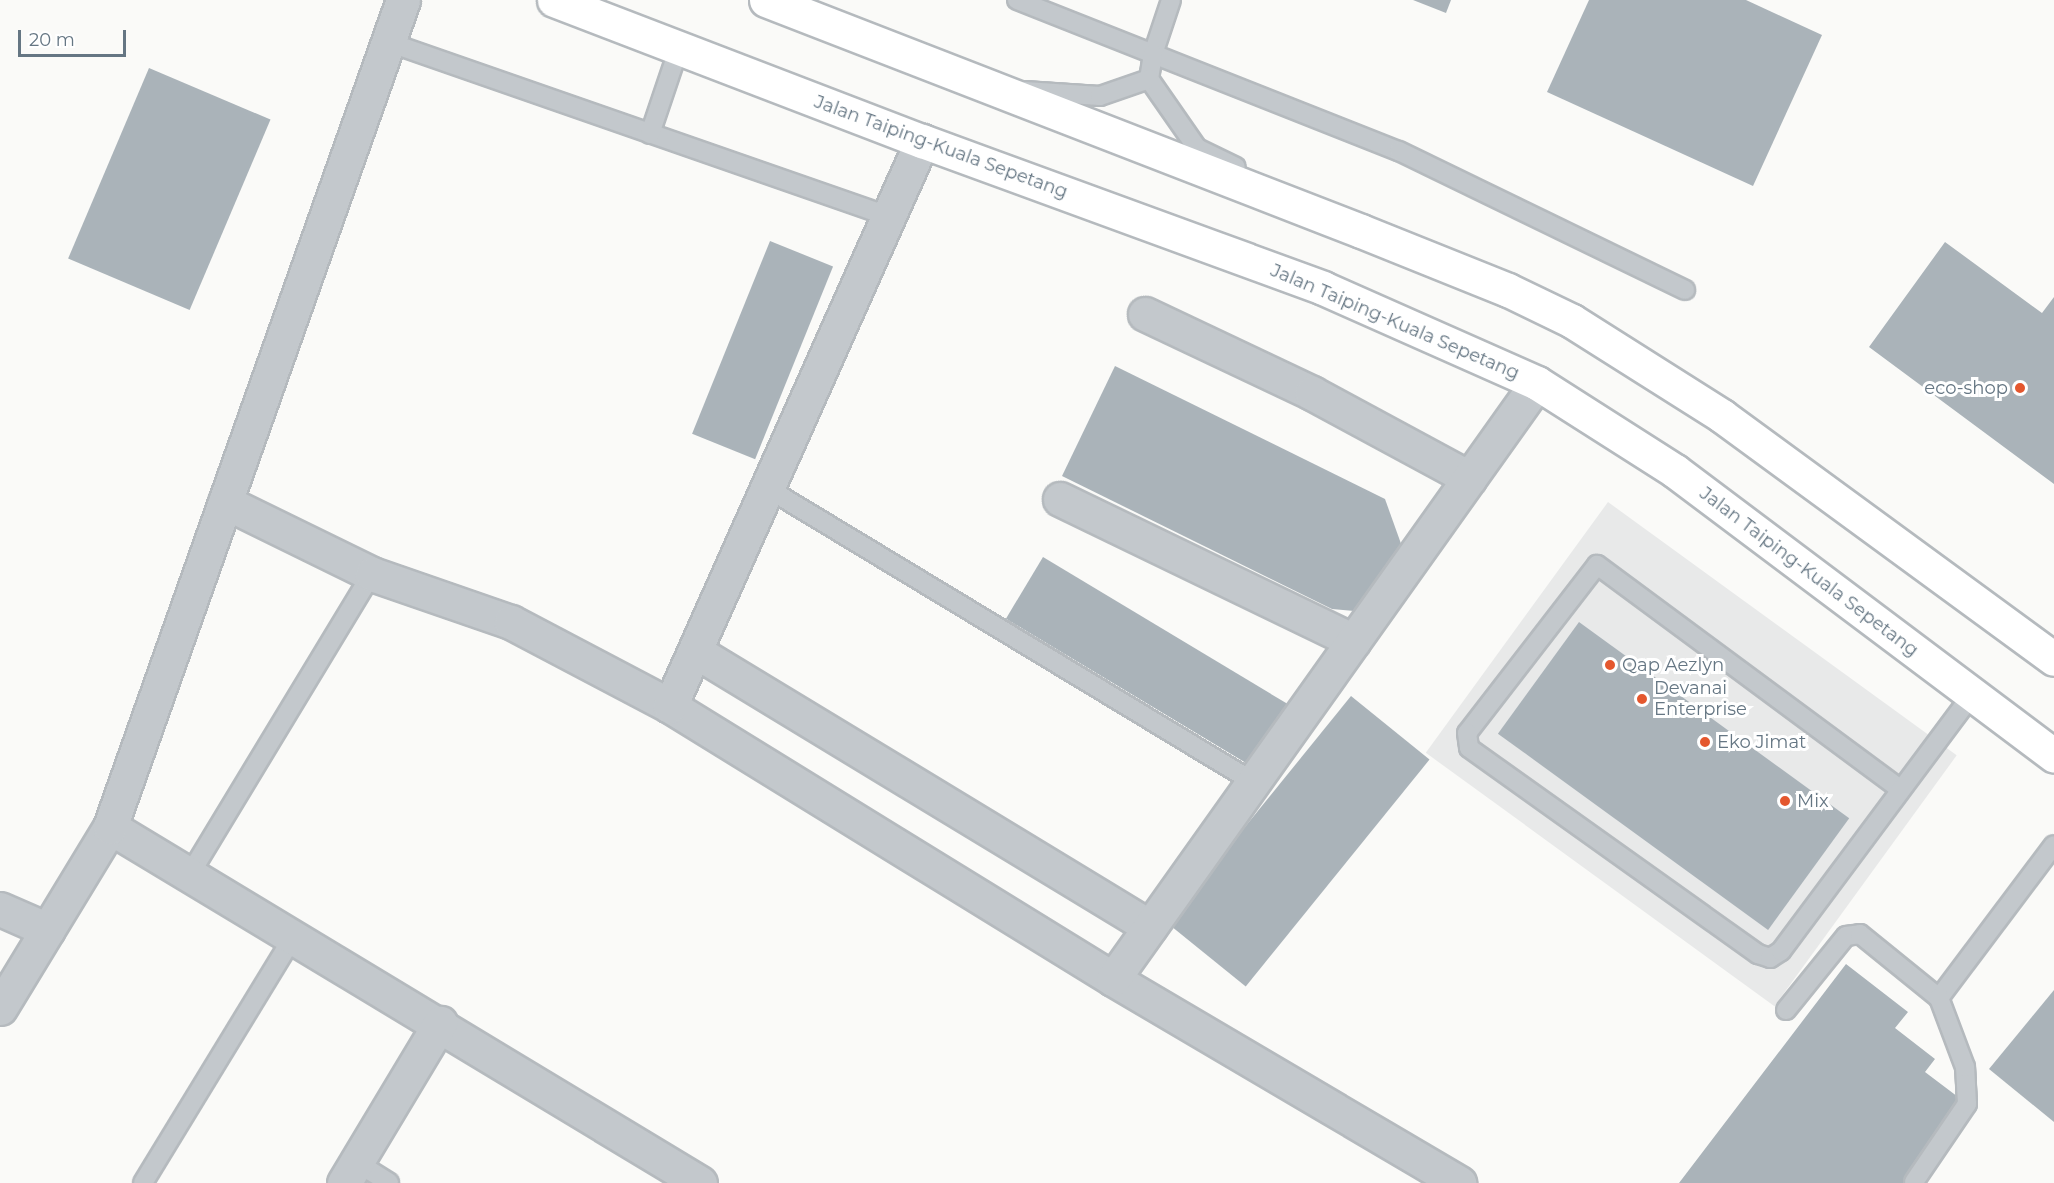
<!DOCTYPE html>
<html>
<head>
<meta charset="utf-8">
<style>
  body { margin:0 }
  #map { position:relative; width:2054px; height:1183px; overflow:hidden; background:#fafaf8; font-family:Montserrat,sans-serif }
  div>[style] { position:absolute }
  .built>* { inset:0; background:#e8e9e9; transform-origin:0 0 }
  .building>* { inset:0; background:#aab3b9; transform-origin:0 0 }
  .roads { filter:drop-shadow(2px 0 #b5babe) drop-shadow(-2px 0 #b5babe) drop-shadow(0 2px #b5babe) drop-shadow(0 -2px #b5babe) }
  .lane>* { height:18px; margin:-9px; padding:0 9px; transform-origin:9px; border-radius:9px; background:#c3c8cc }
  .street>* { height:33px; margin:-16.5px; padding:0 16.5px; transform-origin:16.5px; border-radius:16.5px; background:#c3c8cc }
  .primary>* { height:33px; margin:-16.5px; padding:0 16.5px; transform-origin:16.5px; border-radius:16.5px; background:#fff }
  .dots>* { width:16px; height:16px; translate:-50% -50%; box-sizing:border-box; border:3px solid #fff; border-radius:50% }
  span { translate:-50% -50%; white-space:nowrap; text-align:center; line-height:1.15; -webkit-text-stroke:6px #fff; paint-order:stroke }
  .street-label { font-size:18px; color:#657683 }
  .poi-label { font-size:18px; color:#657683 }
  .right { translate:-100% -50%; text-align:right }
  .left { translate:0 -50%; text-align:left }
  .scale { position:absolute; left:18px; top:30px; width:108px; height:27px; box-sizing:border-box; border:3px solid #657683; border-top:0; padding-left:8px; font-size:18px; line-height:21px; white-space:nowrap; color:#657683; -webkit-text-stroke:4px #fff; paint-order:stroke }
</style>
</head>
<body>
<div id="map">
  <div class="built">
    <div style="left:1608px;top:502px;width:431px;height:310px;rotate:36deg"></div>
  </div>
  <div class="building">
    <div style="clip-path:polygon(1413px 0,1451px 0,1446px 13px)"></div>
    <div style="clip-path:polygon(1589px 0,1746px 0,1822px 35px,1753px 186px,1547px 92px)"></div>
    <div style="left:149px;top:68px;width:132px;height:207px;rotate:23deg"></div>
    <div style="left:770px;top:241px;width:68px;height:208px;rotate:22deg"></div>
    <div style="clip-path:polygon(1945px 242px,2042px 313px,2054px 297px,2054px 484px,1869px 347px)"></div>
    <div style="clip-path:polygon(1115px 366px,1385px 499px,1404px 552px,1365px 612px,1332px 609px,1062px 476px)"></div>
    <div style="left:1043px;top:557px;width:288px;height:72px;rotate:31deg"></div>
    <div style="left:1579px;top:622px;width:334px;height:138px;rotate:36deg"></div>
    <div style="left:1351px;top:696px;width:101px;height:292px;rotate:39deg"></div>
    <div style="clip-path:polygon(1846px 964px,1908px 1012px,1895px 1028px,1935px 1059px,1925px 1072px,1966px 1103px,1906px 1183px,1679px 1183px)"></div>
    <div style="clip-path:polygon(2054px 990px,2054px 1122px,1989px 1069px)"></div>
  </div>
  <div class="roads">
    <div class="lane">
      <div style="left:1017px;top:0;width:411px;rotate:21.6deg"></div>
      <div style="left:1399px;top:151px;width:318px;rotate:25.9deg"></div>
      <div style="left:1171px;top:0;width:57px;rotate:108.4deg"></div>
      <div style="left:1153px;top:54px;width:25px;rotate:99deg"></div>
      <div style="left:1149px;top:79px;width:84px;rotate:55.2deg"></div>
      <div style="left:1197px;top:148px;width:43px;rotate:26deg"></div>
      <div style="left:388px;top:42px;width:529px;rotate:19.19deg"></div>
      <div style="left:1025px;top:91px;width:75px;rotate:3.8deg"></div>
      <div style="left:1100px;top:96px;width:52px;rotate:-19.1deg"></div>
      <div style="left:650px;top:134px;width:91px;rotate:-71.4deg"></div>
      <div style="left:767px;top:488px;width:570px;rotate:31.15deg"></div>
      <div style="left:1900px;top:789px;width:377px;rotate:-143.5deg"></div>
      <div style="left:1597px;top:565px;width:212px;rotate:127.7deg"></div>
      <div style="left:1467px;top:733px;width:15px;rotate:82deg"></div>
      <div style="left:1469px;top:748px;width:355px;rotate:35.5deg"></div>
      <div style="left:1758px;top:954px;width:13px;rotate:18deg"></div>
      <div style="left:1770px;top:958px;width:13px;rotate:-32deg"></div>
      <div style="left:1781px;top:951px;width:319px;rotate:-53.3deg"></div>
      <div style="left:190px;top:874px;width:351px;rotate:-58.8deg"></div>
      <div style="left:1786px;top:1010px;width:95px;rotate:-51deg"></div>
      <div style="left:1846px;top:936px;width:14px;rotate:-8deg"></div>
      <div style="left:1860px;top:934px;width:102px;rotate:39deg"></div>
      <div style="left:1939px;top:998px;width:191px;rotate:-53.1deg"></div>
      <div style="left:356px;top:1162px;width:39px;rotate:32deg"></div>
      <div style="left:1914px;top:1182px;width:94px;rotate:-55.8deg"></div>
      <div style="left:1967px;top:1104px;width:37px;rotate:-93deg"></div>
      <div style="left:1965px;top:1067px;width:74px;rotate:-110.6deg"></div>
      <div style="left:143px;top:1183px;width:289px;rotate:-58.6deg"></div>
    </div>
    <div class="street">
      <div style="left:1145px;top:314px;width:185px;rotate:25.3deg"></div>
      <div style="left:1312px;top:393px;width:179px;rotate:28.4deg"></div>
      <div style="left:1060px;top:499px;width:326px;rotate:25.8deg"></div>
      <div style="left:225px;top:502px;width:164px;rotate:26.1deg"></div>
      <div style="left:372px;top:574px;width:147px;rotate:19.1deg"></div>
      <div style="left:511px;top:622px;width:180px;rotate:27.8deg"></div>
      <div style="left:670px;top:706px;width:520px;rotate:31.64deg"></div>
      <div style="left:1113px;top:979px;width:402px;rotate:30.5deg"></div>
      <div style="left:695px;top:651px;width:532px;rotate:31.24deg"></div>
      <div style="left:670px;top:706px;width:619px;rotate:-65.96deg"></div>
      <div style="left:110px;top:827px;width:689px;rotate:31.11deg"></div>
      <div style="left:0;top:909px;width:52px;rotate:23.6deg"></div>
      <div style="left:1113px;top:979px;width:731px;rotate:-54.57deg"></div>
      <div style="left:0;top:1008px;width:212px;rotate:-58.7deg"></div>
      <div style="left:110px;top:827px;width:877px;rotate:-70.49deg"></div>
      <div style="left:344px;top:1183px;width:187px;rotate:-59deg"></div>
    </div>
    <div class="primary">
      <div style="left:554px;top:0;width:394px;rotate:21deg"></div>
      <div style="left:922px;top:141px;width:427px;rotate:20.1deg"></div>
      <div style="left:1323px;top:288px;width:234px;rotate:23.9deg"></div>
      <div style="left:1537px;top:383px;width:164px;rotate:32.5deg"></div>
      <div style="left:1675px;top:471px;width:474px;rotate:36.9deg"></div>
      <div style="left:766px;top:0;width:638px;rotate:21.22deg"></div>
      <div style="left:1361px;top:231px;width:158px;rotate:21.9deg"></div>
      <div style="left:1508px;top:290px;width:71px;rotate:25.8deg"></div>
      <div style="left:1572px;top:321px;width:178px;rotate:32.3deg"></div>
      <div style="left:1722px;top:416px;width:411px;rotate:36.2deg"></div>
    </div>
  </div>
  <div class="dots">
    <div style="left:2020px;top:388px;background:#e4572e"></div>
    <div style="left:1610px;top:665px;background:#e4572e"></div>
    <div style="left:1642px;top:699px;background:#e4572e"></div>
    <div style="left:1705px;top:742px;background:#e4572e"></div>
    <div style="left:1785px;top:801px;background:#e4572e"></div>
  </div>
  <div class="street-label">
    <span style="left:941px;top:147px;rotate:20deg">Jalan Taiping-Kuala Sepetang</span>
    <span style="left:1395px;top:322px;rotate:23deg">Jalan Taiping-Kuala Sepetang</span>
    <span style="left:1809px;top:572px;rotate:37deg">Jalan Taiping-Kuala Sepetang</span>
  </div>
  <div class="poi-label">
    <span class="right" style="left:2008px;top:388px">eco-shop</span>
    <span class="left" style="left:1622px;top:665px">Qap Aezlyn</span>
    <span class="left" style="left:1654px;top:699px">Devanai<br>Enterprise</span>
    <span class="left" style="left:1717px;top:742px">Eko Jimat</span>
    <span class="left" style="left:1797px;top:801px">Mix</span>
  </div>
  <div class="scale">20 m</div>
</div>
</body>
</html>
